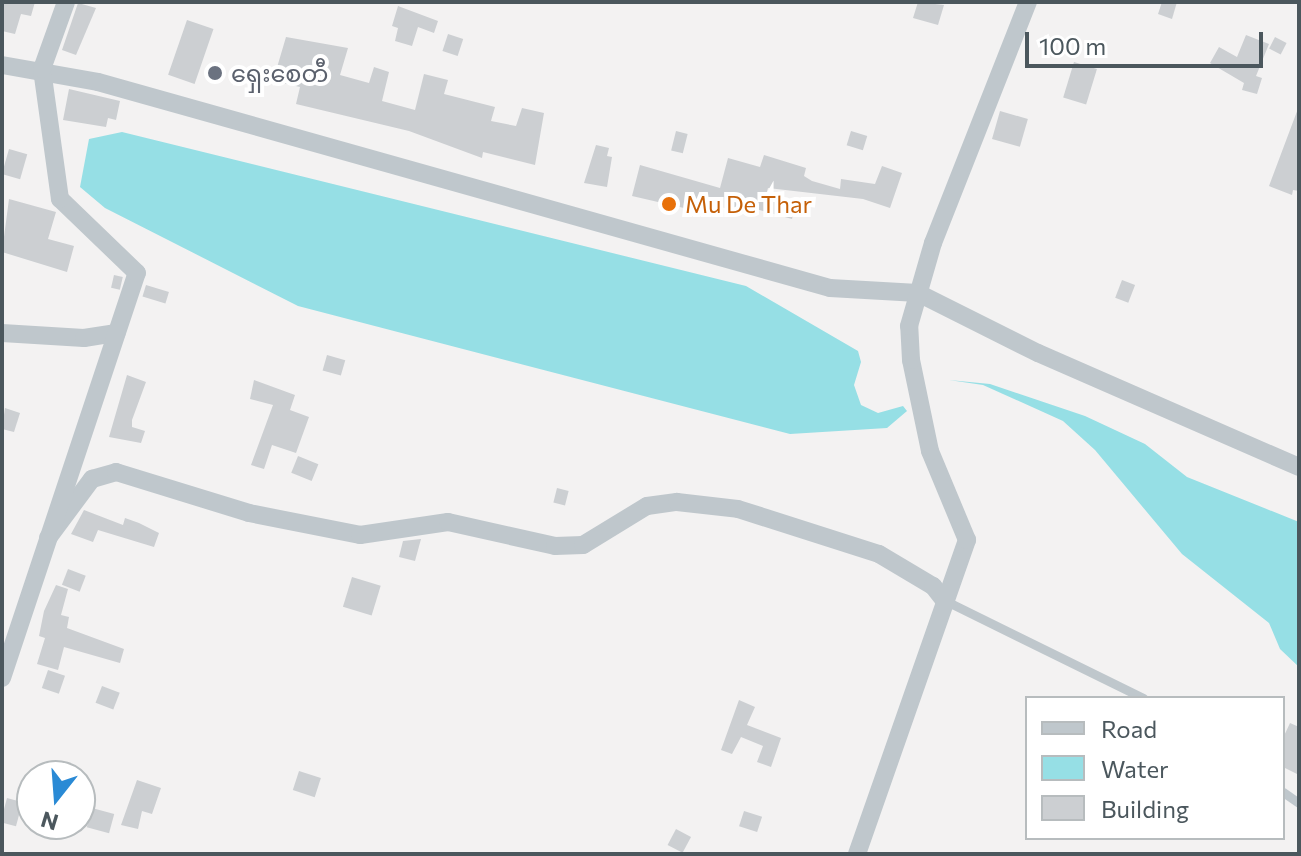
<!DOCTYPE html>
<html>
<head>
<meta charset="utf-8">
<style>
  body { margin:0 }
  #map { position:relative; width:1301px; height:856px; overflow:hidden; background:#f3f2f2; font-family:Commissioner,"Noto Sans Myanmar",sans-serif }
  div>[style] { position:absolute }
  .water>* { inset:0; background:#96dfe5 }
  .building>* { inset:0; background:#cccfd2; transform-origin:0 0 }
  .service>* { height:9px; margin:-4.5px; padding:0 4.5px; transform-origin:4.5px; border-radius:4.5px; background:#bfc7cc }
  .minor>* { height:18px; margin:-9px; padding:0 9px; transform-origin:9px; border-radius:9px; background:#bfc7cc }
  .dots>* { width:22px; height:22px; translate:-50% -50%; box-sizing:border-box; border:4px solid #fff; border-radius:50% }
  span { translate:-50% -50%; white-space:nowrap; text-align:center; line-height:1.15; -webkit-text-stroke:8px #fff; paint-order:stroke }
  .worship-label { font-size:24px; color:#5b616d }
  .left { translate:0 -50%; text-align:left }
  .food-label { font-size:24px; color:#c56008 }
  .frame { position:absolute; inset:0; border:4px solid #4b575d; pointer-events:none }
  .legend { position:absolute; left:1025px; top:696px; width:260px; height:144px; box-sizing:border-box; background:#fff; border:2px solid #b7bcbe; margin:0; padding:10px 14px; list-style:none; font-size:24px; color:#4b575d }
  .legend li { display:flex; align-items:center; gap:16px; height:40px }
  .legend b { width:40px; border:2px solid #b7bcbe }
  .north { position:absolute; left:16px; top:760px; width:80px; height:80px; box-sizing:border-box; background:#fff; border:2px solid #b7bcbe; border-radius:50%; rotate:197deg; font-size:22px; font-weight:700; line-height:32px; text-align:center; color:#4b575d }
  .north::after { content:''; display:block; margin:auto; width:28px; height:36px; background:#2a8ad5; clip-path:polygon(50% 0,100% 100%,50% 72%,0 100%) }
  .scale { position:absolute; left:1025px; top:32px; width:238px; height:36px; box-sizing:border-box; border:4px solid #4b575d; border-top:0; padding-left:10px; font-size:24px; line-height:28px; white-space:nowrap; color:#4b575d; -webkit-text-stroke:6px #fff; paint-order:stroke }
</style>
</head>
<body>
<div id="map">
  <div class="water">
    <div style="clip-path:polygon(122px 132px,746px 286px,858px 351px,861px 362px,854px 385px,861px 405px,878px 413px,903px 406px,907px 411px,887px 428px,790px 434px,298px 306px,105px 208px,80px 187px,89px 139px)"></div>
    <div style="clip-path:polygon(949px 380px,990px 384px,1085px 416px,1145px 444px,1187px 477px,1299px 522px,1299px 667px,1280px 649px,1269px 623px,1182px 554px,1095px 450px,1063px 421px,983px 385px)"></div>
  </div>
  <div class="building">
    <div style="clip-path:polygon(2px 2px,35px 2px,31px 16px,21px 14px,15px 34px,2px 31px)"></div>
    <div style="clip-path:polygon(918px 2px,944px 5px,938px 25px,913px 18px)"></div>
    <div style="clip-path:polygon(1162px 2px,1177px 2px,1172px 19px,1158px 14px)"></div>
    <div style="clip-path:polygon(78px 3px,96px 8px,76px 55px,62px 50px)"></div>
    <div style="clip-path:polygon(398px 6px,438px 21px,434px 33px,418px 27px,412px 46px,395px 41px,398px 28px,392px 26px)"></div>
    <div style="left:187px;top:20px;width:28px;height:58px;rotate:19deg"></div>
    <div style="left:448px;top:34px;width:16px;height:18px;rotate:18deg"></div>
    <div style="clip-path:polygon(1246px 35px,1269px 44px,1256px 76px,1262px 78px,1257px 94px,1242px 90px,1244px 83px,1210px 63px,1219px 47px,1237px 57px)"></div>
    <div style="clip-path:polygon(286px 37px,348px 48px,340px 75px,369px 83px,374px 67px,389px 72px,382px 101px,415px 110px,424px 74px,448px 80px,444px 94px,495px 107px,491px 121px,516px 126px,522px 108px,544px 113px,535px 165px,483px 152px,482px 158px,409px 131px,296px 104px,300px 87px,273px 81px)"></div>
    <div style="left:1275px;top:37px;width:13px;height:13px;rotate:27deg"></div>
    <div style="left:1074px;top:62px;width:24px;height:37px;rotate:17deg"></div>
    <div style="clip-path:polygon(69px 89px,120px 101px,116px 120px,108px 118px,106px 127px,63px 120px)"></div>
    <div style="clip-path:polygon(1299px 106px,1299px 191px,1293px 190px,1292px 195px,1269px 186px)"></div>
    <div style="left:1000px;top:111px;width:29px;height:29px;rotate:16deg"></div>
    <div style="left:676px;top:131px;width:12px;height:20px;rotate:14deg"></div>
    <div style="left:851px;top:131px;width:17px;height:15px;rotate:17deg"></div>
    <div style="clip-path:polygon(596px 145px,609px 148px,607px 156px,612px 157px,607px 187px,584px 183px)"></div>
    <div style="left:9px;top:149px;width:19px;height:26px;rotate:16deg"></div>
    <div style="clip-path:polygon(764px 155px,806px 168px,804px 176px,812px 181px,840px 189px,841px 179px,875px 184px,882px 166px,902px 173px,890px 208px,863px 199px,768px 188px,766px 195px,795px 206px,792px 219px,738px 204px,736px 211px,698px 201px,697px 205px,685px 201px,684px 208px,632px 196px,640px 165px,720px 188px,728px 158px,760px 167px)"></div>
    <div style="clip-path:polygon(9px 199px,56px 212px,48px 239px,74px 246px,67px 272px,2px 252px)"></div>
    <div style="left:114px;top:275px;width:9px;height:13px;rotate:13deg"></div>
    <div style="left:1122px;top:280px;width:14px;height:19px;rotate:21deg"></div>
    <div style="left:146px;top:285px;width:24px;height:12px;rotate:17deg"></div>
    <div style="left:327px;top:355px;width:19px;height:16px;rotate:16deg"></div>
    <div style="clip-path:polygon(127px 375px,146px 382px,132px 420px,132px 427px,145px 431px,141px 443px,109px 437px)"></div>
    <div style="clip-path:polygon(254px 380px,295px 395px,290px 410px,309px 417px,296px 453px,272px 445px,264px 469px,251px 465px,273px 405px,250px 399px)"></div>
    <div style="clip-path:polygon(5px 408px,20px 413px,14px 432px,2px 429px)"></div>
    <div style="left:298px;top:456px;width:22px;height:18px;rotate:22deg"></div>
    <div style="left:557px;top:488px;width:12px;height:15px;rotate:14deg"></div>
    <div style="clip-path:polygon(84px 510px,123px 525px,125px 518px,139px 523px,159px 533px,154px 547px,98px 530px,93px 542px,71px 534px)"></div>
    <div style="clip-path:polygon(421px 539px,415px 561px,399px 557px,403px 541px)"></div>
    <div style="left:68px;top:569px;width:19px;height:17px;rotate:21deg"></div>
    <div style="left:352px;top:577px;width:30px;height:31px;rotate:17deg"></div>
    <div style="clip-path:polygon(56px 585px,68px 589px,61px 615px,69px 617px,67px 628px,124px 649px,120px 663px,64px 647px,58px 670px,37px 664px,45px 638px,39px 636px,44px 611px)"></div>
    <div style="left:48px;top:670px;width:18px;height:19px;rotate:19deg"></div>
    <div style="left:102px;top:686px;width:19px;height:18px;rotate:21deg"></div>
    <div style="clip-path:polygon(739px 700px,755px 707px,747px 725px,781px 738px,771px 767px,757px 762px,763px 746px,741px 737px,732px 754px,721px 750px)"></div>
    <div style="clip-path:polygon(1290px 723px,1299px 727px,1299px 775px,1283px 767px,1283px 738px)"></div>
    <div style="left:299px;top:771px;width:23px;height:20px;rotate:18deg"></div>
    <div style="clip-path:polygon(137px 780px,161px 788px,152px 814px,142px 811px,138px 829px,121px 825px)"></div>
    <div style="left:7px;top:798px;width:16px;height:25px;rotate:15deg"></div>
    <div style="left:92px;top:808px;width:23px;height:20px;rotate:15deg"></div>
    <div style="left:744px;top:811px;width:19px;height:16px;rotate:18deg"></div>
    <div style="left:676px;top:829px;width:17px;height:18px;rotate:28deg"></div>
  </div>
  <div class="service">
    <div style="left:944px;top:600px;width:222px;rotate:26.2deg"></div>
    <div style="left:1283px;top:792px;width:19px;rotate:35deg"></div>
  </div>
  <div class="minor">
    <div style="left:2px;top:65px;width:97px;rotate:10deg"></div>
    <div style="left:98px;top:82px;width:760px;rotate:15.72deg"></div>
    <div style="left:830px;top:288px;width:88px;rotate:3.3deg"></div>
    <div style="left:918px;top:293px;width:134px;rotate:26.6deg"></div>
    <div style="left:1038px;top:353px;width:285px;rotate:23.6deg"></div>
    <div style="left:2px;top:333px;width:82px;rotate:3.5deg"></div>
    <div style="left:84px;top:338px;width:33px;rotate:-9deg"></div>
    <div style="left:48px;top:538px;width:74px;rotate:-53.3deg"></div>
    <div style="left:92px;top:479px;width:25px;rotate:-16deg"></div>
    <div style="left:116px;top:472px;width:139px;rotate:17.1deg"></div>
    <div style="left:249px;top:513px;width:113px;rotate:11.2deg"></div>
    <div style="left:360px;top:535px;width:89px;rotate:-8.4deg"></div>
    <div style="left:448px;top:522px;width:110px;rotate:12.6deg"></div>
    <div style="left:555px;top:546px;width:28px;rotate:-2deg"></div>
    <div style="left:583px;top:545px;width:75px;rotate:-31.4deg"></div>
    <div style="left:647px;top:506px;width:30px;rotate:-8deg"></div>
    <div style="left:677px;top:502px;width:61px;rotate:6.5deg"></div>
    <div style="left:738px;top:509px;width:148px;rotate:17.7deg"></div>
    <div style="left:879px;top:554px;width:63px;rotate:30.7deg"></div>
    <div style="left:933px;top:586px;width:18px;rotate:52deg"></div>
    <div style="left:2px;top:678px;width:427px;rotate:-71.6deg"></div>
    <div style="left:137px;top:273px;width:107px;rotate:-136.1deg"></div>
    <div style="left:60px;top:199px;width:131px;rotate:-97.9deg"></div>
    <div style="left:42px;top:69px;width:71px;rotate:-70.3deg"></div>
    <div style="left:857px;top:854px;width:333px;rotate:-70.7deg"></div>
    <div style="left:967px;top:540px;width:96px;rotate:-112.6deg"></div>
    <div style="left:930px;top:451px;width:93px;rotate:-101.8deg"></div>
    <div style="left:911px;top:360px;width:34px;rotate:-93deg"></div>
    <div style="left:909px;top:326px;width:86px;rotate:-73.9deg"></div>
    <div style="left:933px;top:243px;width:259px;rotate:-68.5deg"></div>
  </div>
  <div class="dots">
    <div style="left:215px;top:73px;background:#6b7280"></div>
    <div style="left:669px;top:204px;background:#e8710a"></div>
  </div>
  <div class="worship-label">
    <span class="left" style="left:231px;top:73px">ရှေးစေတီ</span>
  </div>
  <div class="food-label">
    <span class="left" style="left:685px;top:204px">Mu De Thar</span>
  </div>
  <div class="frame"></div>
  <ul class="legend">
  <li><b style="height:10px;background:#bfc7cc"></b>Road</li>
  <li><b style="height:22px;background:#96dfe5"></b>Water</li>
  <li><b style="height:22px;background:#cccfd2"></b>Building</li>
  </ul>
  <div class="north">N</div>
  <div class="scale">100 m</div>
</div>
</body>
</html>
